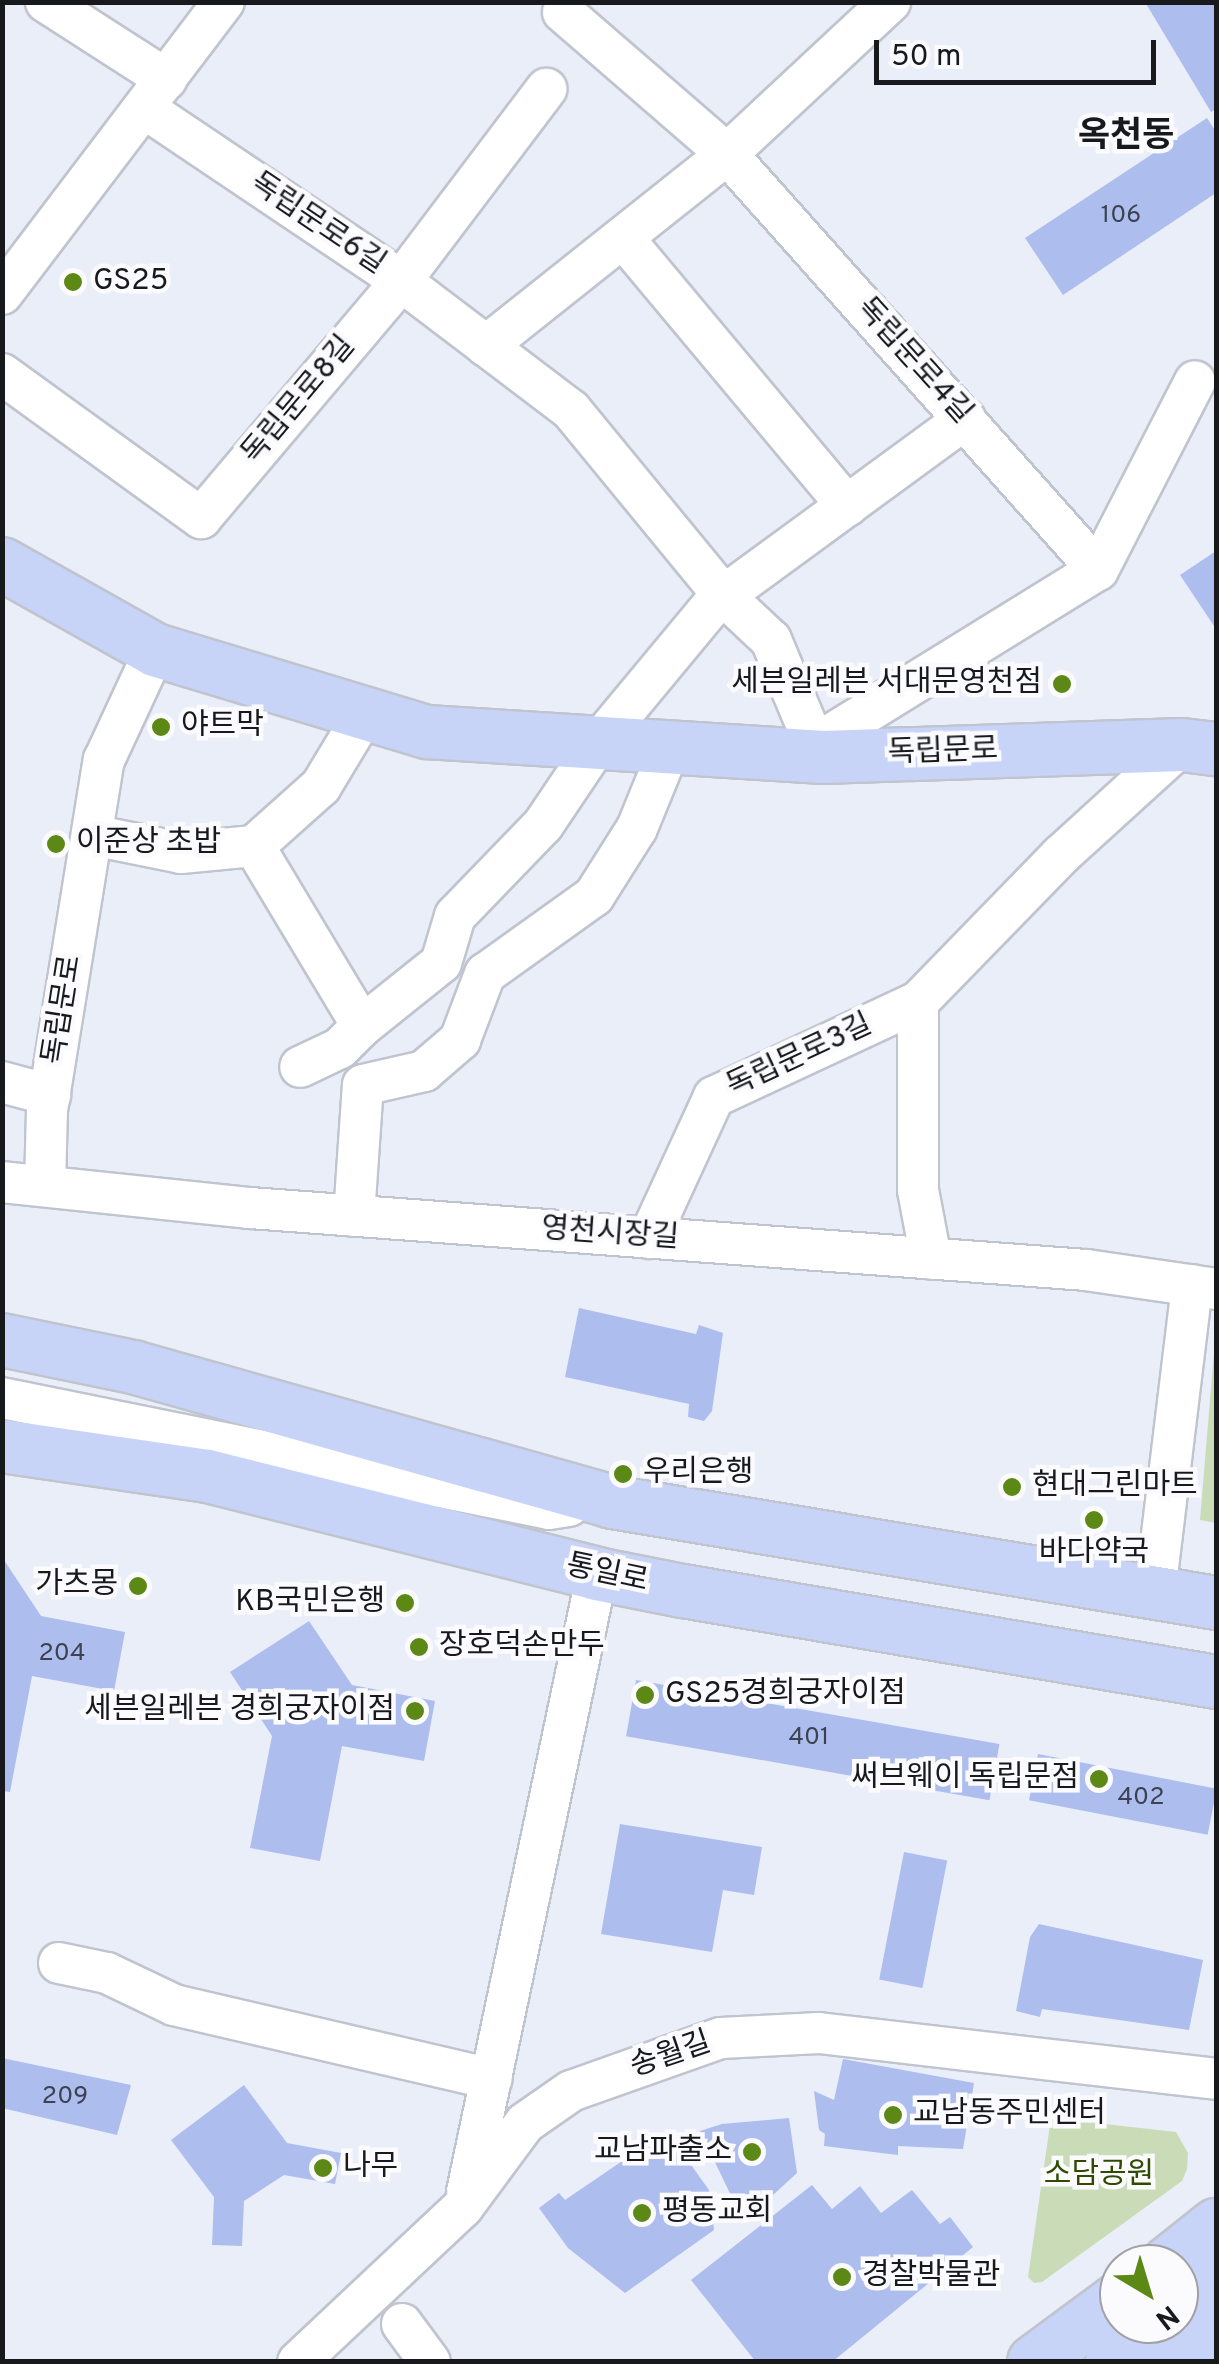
<!DOCTYPE html>
<html>
<head>
<meta charset="utf-8">
<style>
  body { margin:0 }
  #map { position:relative; width:1219px; height:2364px; overflow:hidden; background:#eaeef8; font-family:Overpass,"Noto Sans KR",sans-serif }
  div>[style] { position:absolute }
  .green>* { inset:0; background:#c9dcb7 }
  .building>* { inset:0; background:#acbdee; transform-origin:0 0 }
  .roads { filter:drop-shadow(2px 0 #c0c4ce) drop-shadow(-2px 0 #c0c4ce) drop-shadow(0 2px #c0c4ce) drop-shadow(0 -2px #c0c4ce) }
  .minor>* { height:40px; margin:-20px; padding:0 20px; transform-origin:20px; border-radius:20px; background:#fff }
  .major>* { height:52px; margin:-26px; padding:0 26px; transform-origin:26px; border-radius:26px; background:#c8d4f7 }
  .dots>* { width:28px; height:28px; translate:-50% -50%; box-sizing:border-box; border:5px solid #fbfbfe; border-radius:50% }
  span { translate:-50% -50%; white-space:nowrap; text-align:center; line-height:1.15; -webkit-text-stroke:9px #fbfbfe; paint-order:stroke }
  .number-label { font-size:25px; color:#3c4250 }
  .number-label span { -webkit-text-stroke-width:0 }
  .street-label { font-size:30px; color:#17191c }
  .poi-label { font-size:30px; color:#17191c }
  .left { translate:0 -50%; text-align:left }
  .right { translate:-100% -50%; text-align:right }
  .park-label { font-size:30px; color:#304b00 }
  .quarter-label { font-size:35px; color:#17191c; font-weight:700 }
  .frame { position:absolute; inset:0; border:5px solid #17191c; pointer-events:none }
  .north { position:absolute; left:1099px; top:2244px; width:100px; height:100px; box-sizing:border-box; background:#fbfbfe; border:2px solid #a0a1a4; border-radius:50%; rotate:142deg; font-size:28px; font-weight:700; line-height:40px; text-align:center; color:#17191c }
  .north::after { content:''; display:block; margin:auto; width:35px; height:45px; background:#5c8816; clip-path:polygon(50% 0,100% 100%,50% 72%,0 100%) }
  .scale { position:absolute; left:874px; top:40px; width:282px; height:45px; box-sizing:border-box; border:5px solid #17191c; border-top:0; padding-left:12px; font-size:30px; line-height:35px; white-space:nowrap; color:#17191c; -webkit-text-stroke:8px #fbfbfe; paint-order:stroke }
</style>
</head>
<body>
<div id="map">
  <div class="green">
    <div style="clip-path:polygon(1216px 1328px,1216px 1523px,1200px 1520px)"></div>
    <div style="clip-path:polygon(1051px 2118px,1176px 2132px,1188px 2153px,1187px 2169px,1182px 2181px,1042px 2282px,1034px 2283px,1028px 2277px)"></div>
  </div>
  <div class="building">
    <div style="clip-path:polygon(1145px 2px,1216px 2px,1216px 109px,1211px 112px)"></div>
    <div style="clip-path:polygon(1207px 118px,1216px 132px,1216px 193px,1063px 295px,1025px 238px)"></div>
    <div style="clip-path:polygon(1216px 551px,1216px 629px,1180px 575px)"></div>
    <div style="clip-path:polygon(579px 1308px,696px 1334px,699px 1325px,723px 1333px,712px 1411px,704px 1421px,688px 1417px,689px 1404px,565px 1377px)"></div>
    <div style="clip-path:polygon(2px 1557px,41px 1616px,125px 1632px,114px 1691px,32px 1676px,10px 1792px,2px 1791px)"></div>
    <div style="clip-path:polygon(309px 1621px,352px 1685px,435px 1701px,424px 1761px,342px 1746px,320px 1861px,250px 1848px,272px 1736px,230px 1672px)"></div>
    <div style="left:636px;top:1680px;width:369px;height:57px;rotate:10deg"></div>
    <div style="left:1038px;top:1754px;width:182px;height:47px;rotate:11deg"></div>
    <div style="clip-path:polygon(620px 1824px,762px 1847px,754px 1895px,723px 1890px,712px 1952px,601px 1934px)"></div>
    <div style="left:904px;top:1852px;width:44px;height:130px;rotate:11deg"></div>
    <div style="clip-path:polygon(1039px 1924px,1203px 1960px,1189px 2030px,1042px 2009px,1040px 2017px,1016px 2011px,1030px 1937px)"></div>
    <div style="clip-path:polygon(2px 2058px,131px 2085px,117px 2135px,2px 2108px)"></div>
    <div style="clip-path:polygon(843px 2059px,974px 2083px,963px 2149px,898px 2146px,898px 2155px,824px 2146px,825px 2134px,819px 2130px,814px 2091px,834px 2100px)"></div>
    <div style="clip-path:polygon(244px 2085px,287px 2143px,341px 2153px,335px 2184px,284px 2175px,244px 2201px,242px 2246px,212px 2245px,214px 2197px,171px 2140px)"></div>
    <div style="clip-path:polygon(789px 2118px,797px 2173px,773px 2195px,737px 2208px,700px 2131px,722px 2124px)"></div>
    <div style="clip-path:polygon(669px 2134px,709px 2190px,714px 2230px,625px 2293px,568px 2248px,539px 2208px,559px 2193px,565px 2200px,659px 2136px)"></div>
    <div style="clip-path:polygon(812px 2185px,832px 2209px,860px 2186px,881px 2213px,912px 2190px,940px 2224px,950px 2217px,973px 2247px,832px 2362px,756px 2362px,691px 2280px)"></div>
  </div>
  <div class="roads">
    <div class="minor">
      <div style="left:46px;top:2px;width:143px;rotate:32.7deg"></div>
      <div style="left:563px;top:12px;width:217px;rotate:40.9deg"></div>
      <div style="left:727px;top:154px;width:557px;rotate:48.27deg"></div>
      <div style="left:144px;top:108px;width:310px;rotate:33.9deg"></div>
      <div style="left:401px;top:281px;width:213px;rotate:37.2deg"></div>
      <div style="left:571px;top:410px;width:241px;rotate:50.6deg"></div>
      <div style="left:724px;top:596px;width:64px;rotate:43.1deg"></div>
      <div style="left:771px;top:640px;width:114px;rotate:67.3deg"></div>
      <div style="left:624px;top:239px;width:348px;rotate:50.1deg"></div>
      <div style="left:2px;top:294px;width:367px;rotate:-52.8deg"></div>
      <div style="left:486px;top:346px;width:308px;rotate:-38.5deg"></div>
      <div style="left:727px;top:154px;width:223px;rotate:-43deg"></div>
      <div style="left:2px;top:374px;width:246px;rotate:35.9deg"></div>
      <div style="left:201px;top:518px;width:310px;rotate:-49.8deg"></div>
      <div style="left:401px;top:281px;width:241px;rotate:-52.9deg"></div>
      <div style="left:798px;top:755px;width:352px;rotate:-31.7deg"></div>
      <div style="left:1098px;top:570px;width:212px;rotate:-62.8deg"></div>
      <div style="left:92px;top:835px;width:91px;rotate:11.4deg"></div>
      <div style="left:181px;top:853px;width:73px;rotate:-5.5deg"></div>
      <div style="left:254px;top:846px;width:90px;rotate:-41.8deg"></div>
      <div style="left:321px;top:786px;width:85px;rotate:-58.9deg"></div>
      <div style="left:254px;top:846px;width:210px;rotate:59deg"></div>
      <div style="left:362px;top:1026px;width:31px;rotate:135deg"></div>
      <div style="left:340px;top:1048px;width:44px;rotate:154.6deg"></div>
      <div style="left:918px;top:1002px;width:188px;rotate:90deg"></div>
      <div style="left:918px;top:1190px;width:70px;rotate:79.3deg"></div>
      <div style="left:362px;top:1026px;width:101px;rotate:-38.6deg"></div>
      <div style="left:441px;top:963px;width:49px;rotate:-73.4deg"></div>
      <div style="left:455px;top:916px;width:127px;rotate:-46deg"></div>
      <div style="left:543px;top:825px;width:99px;rotate:-56.1deg"></div>
      <div style="left:598px;top:743px;width:183px;rotate:-50.3deg"></div>
      <div style="left:715px;top:602px;width:310px;rotate:-36.2deg"></div>
      <div style="left:2px;top:1082px;width:50px;rotate:15.2deg"></div>
      <div style="left:2px;top:1182px;width:249px;rotate:6deg"></div>
      <div style="left:250px;top:1208px;width:838px;rotate:4.24deg"></div>
      <div style="left:1086px;top:1270px;width:131px;rotate:8.3deg"></div>
      <div style="left:45px;top:1186px;width:76px;rotate:-88.5deg"></div>
      <div style="left:47px;top:1110px;width:355px;rotate:-80.8deg"></div>
      <div style="left:104px;top:760px;width:121px;rotate:-65.1deg"></div>
      <div style="left:354px;top:1216px;width:131px;rotate:-86.1deg"></div>
      <div style="left:363px;top:1085px;width:63px;rotate:-12.9deg"></div>
      <div style="left:424px;top:1071px;width:48px;rotate:-40.7deg"></div>
      <div style="left:460px;top:1040px;width:71px;rotate:-69.3deg"></div>
      <div style="left:485px;top:974px;width:134px;rotate:-35.6deg"></div>
      <div style="left:594px;top:896px;width:80px;rotate:-57.7deg"></div>
      <div style="left:637px;top:828px;width:87px;rotate:-67.8deg"></div>
      <div style="left:649px;top:1238px;width:155px;rotate:-65.3deg"></div>
      <div style="left:714px;top:1097px;width:225px;rotate:-25deg"></div>
      <div style="left:918px;top:1002px;width:205px;rotate:-45.8deg"></div>
      <div style="left:1061px;top:855px;width:164px;rotate:-42.3deg"></div>
      <div style="left:2px;top:1398px;width:558px;rotate:11.47deg"></div>
      <div style="left:549px;top:1509px;width:20px;rotate:-9deg"></div>
      <div style="left:1155px;top:1592px;width:309px;rotate:-83.1deg"></div>
      <div style="left:59px;top:1963px;width:49px;rotate:11.8deg"></div>
      <div style="left:107px;top:1973px;width:74px;rotate:25.5deg"></div>
      <div style="left:174px;top:2005px;width:326px;rotate:13.1deg"></div>
      <div style="left:467px;top:2192px;width:632px;rotate:-78.12deg"></div>
      <div style="left:402px;top:2324px;width:47px;rotate:53.6deg"></div>
      <div style="left:298px;top:2362px;width:226px;rotate:-43.2deg"></div>
      <div style="left:463px;top:2207px;width:104px;rotate:-53.6deg"></div>
      <div style="left:525px;top:2123px;width:56px;rotate:-34.8deg"></div>
      <div style="left:571px;top:2091px;width:159px;rotate:-19.5deg"></div>
      <div style="left:721px;top:2038px;width:98px;rotate:-2.9deg"></div>
      <div style="left:819px;top:2033px;width:400px;rotate:6.6deg"></div>
    </div>
    <div class="major">
      <div style="left:2px;top:564px;width:176px;rotate:29.3deg"></div>
      <div style="left:155px;top:650px;width:284px;rotate:16.8deg"></div>
      <div style="left:427px;top:732px;width:397px;rotate:3.6deg"></div>
      <div style="left:823px;top:757px;width:359px;rotate:-1.9deg"></div>
      <div style="left:1182px;top:745px;width:34px;rotate:7deg"></div>
      <div style="left:2px;top:1340px;width:134px;rotate:11.6deg"></div>
      <div style="left:133px;top:1367px;width:498px;rotate:15.7deg"></div>
      <div style="left:612px;top:1502px;width:612px;rotate:9.49deg"></div>
      <div style="left:2px;top:1446px;width:208px;rotate:8.3deg"></div>
      <div style="left:208px;top:1476px;width:401px;rotate:14.1deg"></div>
      <div style="left:597px;top:1574px;width:88px;rotate:11.2deg"></div>
      <div style="left:683px;top:1591px;width:541px;rotate:9.69deg"></div>
      <div style="left:1167px;top:2264px;width:63px;rotate:-38.5deg"></div>
      <div style="left:1179px;top:2312px;width:46px;rotate:-36.1deg"></div>
      <div style="left:1034px;top:2362px;width:106px;rotate:-36.5deg"></div>
      <div style="left:1112px;top:2362px;width:63px;rotate:-37.2deg"></div>
      <div style="left:1173px;top:2362px;width:53px;rotate:-35.8deg"></div>
    </div>
  </div>
  <div class="dots">
    <div style="left:73px;top:282px;background:#5c8816"></div>
    <div style="left:1062px;top:684px;background:#5c8816"></div>
    <div style="left:161px;top:727px;background:#5c8816"></div>
    <div style="left:56px;top:844px;background:#5c8816"></div>
    <div style="left:623px;top:1474px;background:#5c8816"></div>
    <div style="left:1012px;top:1487px;background:#5c8816"></div>
    <div style="left:1094px;top:1520px;background:#5c8816"></div>
    <div style="left:138px;top:1586px;background:#5c8816"></div>
    <div style="left:405px;top:1603px;background:#5c8816"></div>
    <div style="left:419px;top:1647px;background:#5c8816"></div>
    <div style="left:645px;top:1695px;background:#5c8816"></div>
    <div style="left:415px;top:1711px;background:#5c8816"></div>
    <div style="left:1099px;top:1779px;background:#5c8816"></div>
    <div style="left:893px;top:2115px;background:#5c8816"></div>
    <div style="left:752px;top:2152px;background:#5c8816"></div>
    <div style="left:323px;top:2168px;background:#5c8816"></div>
    <div style="left:642px;top:2213px;background:#5c8816"></div>
    <div style="left:842px;top:2277px;background:#5c8816"></div>
  </div>
  <div class="number-label">
    <span style="left:1121px;top:216px">106</span>
    <span style="left:62px;top:1654px">204</span>
    <span style="left:809px;top:1738px">401</span>
    <span style="left:1141px;top:1798px">402</span>
    <span style="left:65px;top:2097px">209</span>
  </div>
  <div class="street-label">
    <span style="left:317px;top:225px;rotate:34deg">독립문로6길</span>
    <span style="left:913px;top:362px;rotate:48deg">독립문로4길</span>
    <span style="left:300px;top:401px;rotate:-50deg">독립문로8길</span>
    <span style="left:943px;top:753px;rotate:-2deg">독립문로</span>
    <span style="left:64px;top:1010px;rotate:-81deg">독립문로</span>
    <span style="left:800px;top:1057px;rotate:-25deg">독립문로3길</span>
    <span style="left:610px;top:1235px;rotate:4deg">영천시장길</span>
    <span style="left:607px;top:1575px;rotate:12deg">통일로</span>
    <span style="left:671px;top:2056px;rotate:-19deg">송월길</span>
  </div>
  <div class="poi-label">
    <span class="left" style="left:93px;top:282px">GS25</span>
    <span class="right" style="left:1042px;top:684px">세븐일레븐 서대문영천점</span>
    <span class="left" style="left:181px;top:727px">야트막</span>
    <span class="left" style="left:76px;top:844px">이준상 초밥</span>
    <span class="left" style="left:643px;top:1474px">우리은행</span>
    <span class="left" style="left:1032px;top:1487px">현대그린마트</span>
    <span style="left:1094px;top:1554px">바다약국</span>
    <span class="right" style="left:118px;top:1586px">가츠몽</span>
    <span class="right" style="left:385px;top:1603px">KB국민은행</span>
    <span class="left" style="left:439px;top:1647px">장호덕손만두</span>
    <span class="left" style="left:665px;top:1695px">GS25경희궁자이점</span>
    <span class="right" style="left:395px;top:1711px">세븐일레븐 경희궁자이점</span>
    <span class="right" style="left:1079px;top:1779px">써브웨이 독립문점</span>
    <span class="left" style="left:913px;top:2115px">교남동주민센터</span>
    <span class="right" style="left:732px;top:2152px">교남파출소</span>
    <span class="left" style="left:343px;top:2168px">나무</span>
    <span class="left" style="left:662px;top:2213px">평동교회</span>
    <span class="left" style="left:862px;top:2277px">경찰박물관</span>
  </div>
  <div class="park-label">
    <span style="left:1099px;top:2176px">소담공원</span>
  </div>
  <div class="quarter-label">
    <span style="left:1126px;top:137px">옥천동</span>
  </div>
  <div class="frame"></div>
  <div class="north">N</div>
  <div class="scale">50 m</div>
</div>
</body>
</html>
